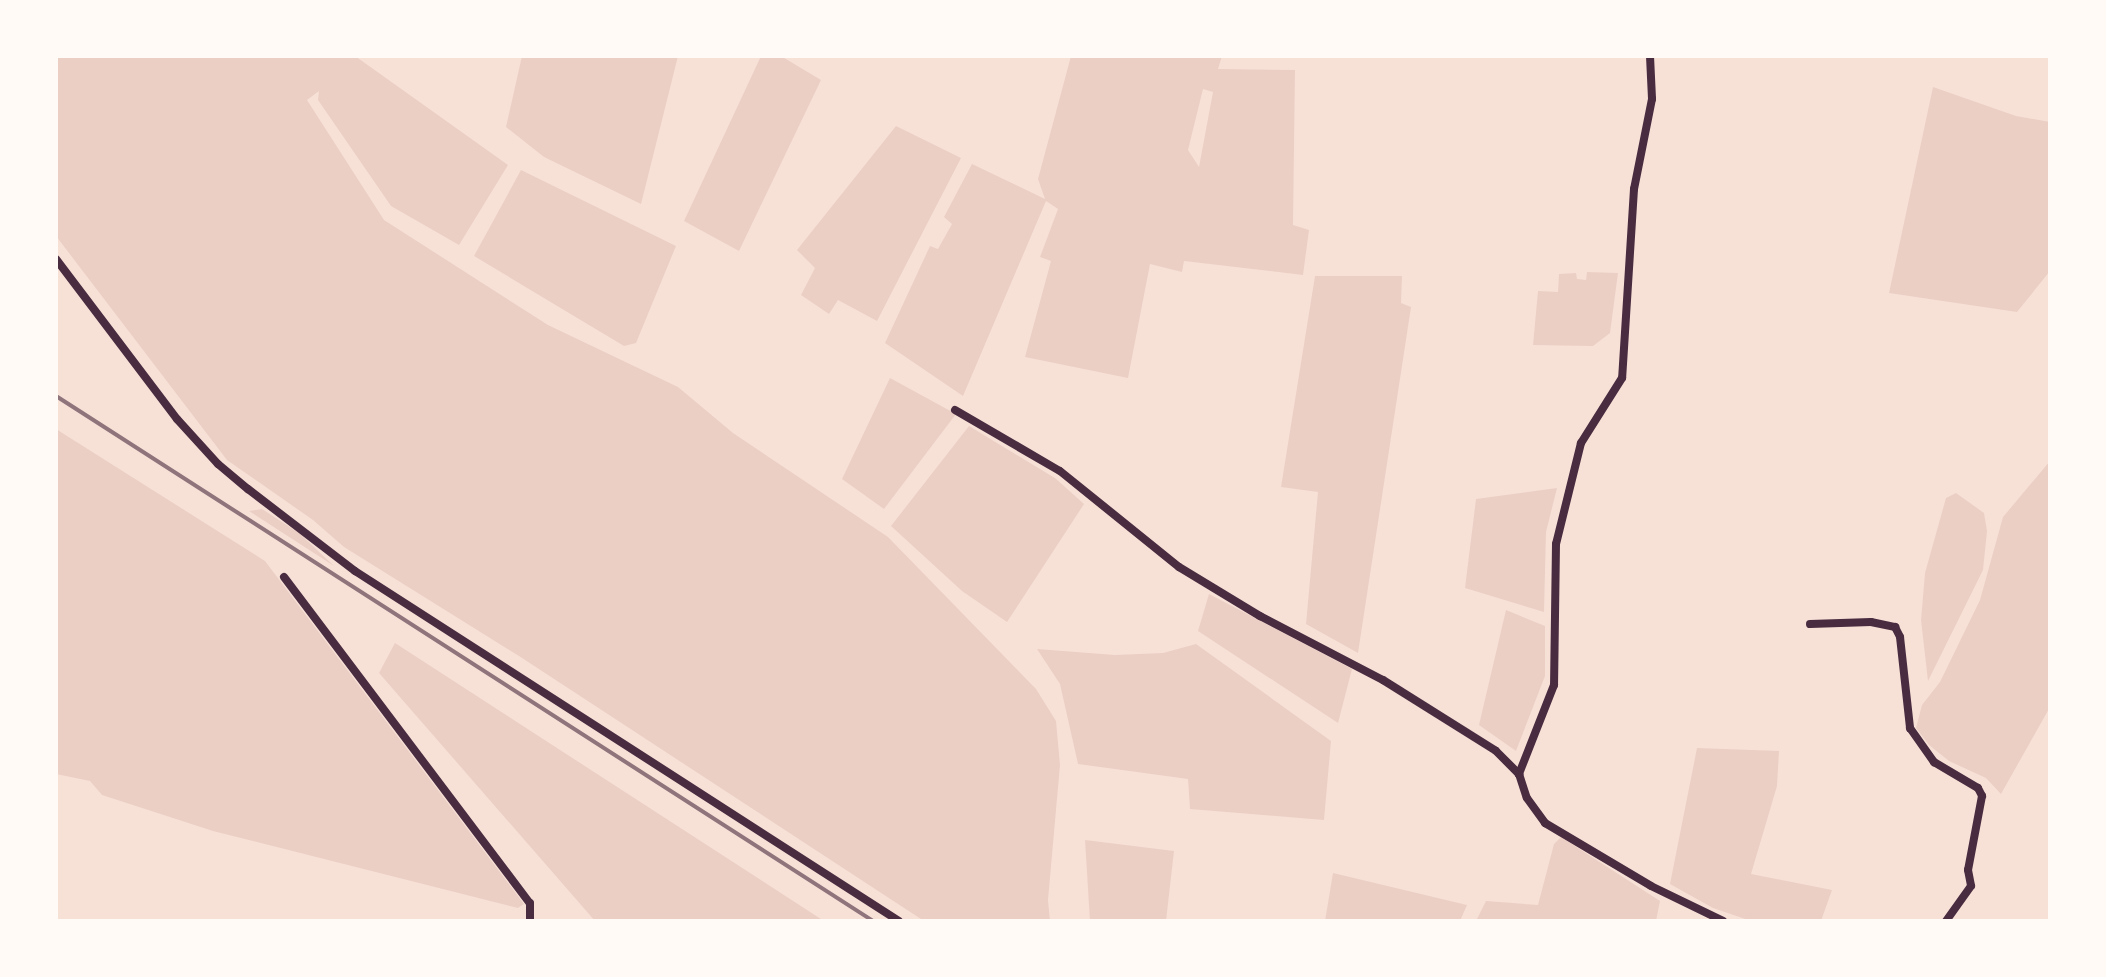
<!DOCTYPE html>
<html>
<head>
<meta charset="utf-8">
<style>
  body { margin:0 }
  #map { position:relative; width:2106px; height:977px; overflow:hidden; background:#f7e1d7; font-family:Overpass,sans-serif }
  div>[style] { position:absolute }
  .green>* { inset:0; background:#ebcfc5 }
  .minor>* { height:8px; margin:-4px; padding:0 4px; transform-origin:4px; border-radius:4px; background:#4a2c40 }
  .rail>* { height:4px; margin:-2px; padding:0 2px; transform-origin:2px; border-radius:2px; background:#8f747c }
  span { translate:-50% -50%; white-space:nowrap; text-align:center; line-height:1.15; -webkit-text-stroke:6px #fffaf5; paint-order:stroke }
  .frame { position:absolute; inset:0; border:58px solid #fffaf5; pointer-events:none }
</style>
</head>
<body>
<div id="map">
  <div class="green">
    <div style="clip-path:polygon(56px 56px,355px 56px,508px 165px,459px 245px,391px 206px,318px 100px,319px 91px,307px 100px,384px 220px,548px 325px,678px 387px,733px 433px,888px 537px,1036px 689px,1056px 721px,1060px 765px,1048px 900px,1050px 921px,924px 921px,519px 656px,344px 547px,313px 520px,227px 460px,56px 236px)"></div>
    <div style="clip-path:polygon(522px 56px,678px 56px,641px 204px,544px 157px,506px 127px)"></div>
    <div style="clip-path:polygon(761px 56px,781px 56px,821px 80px,739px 251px,684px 221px)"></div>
    <div style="clip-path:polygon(evenodd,1071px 56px,1222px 56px,1218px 69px,1295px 70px,1293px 225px,1309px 230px,1303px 275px,1184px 261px,1182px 272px,1150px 264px,1128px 378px,1025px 357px,1051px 261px,1040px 257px,1058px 209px,1046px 201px,963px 396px,885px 343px,930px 246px,938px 249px,952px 224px,944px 217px,972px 164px,1045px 199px,1038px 179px,1071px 56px,1203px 89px,1213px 92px,1199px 167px,1188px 150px,1203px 89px)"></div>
    <div style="clip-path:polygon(1933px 87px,2016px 116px,2050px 122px,2050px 271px,2017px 312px,1889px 293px)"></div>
    <div style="clip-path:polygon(896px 126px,961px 158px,877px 321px,838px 300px,829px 314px,801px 295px,815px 268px,797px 250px)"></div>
    <div style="clip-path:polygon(521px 170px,676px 246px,636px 343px,624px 346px,474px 256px)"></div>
    <div style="clip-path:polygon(1587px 272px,1618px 273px,1610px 333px,1593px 346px,1533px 345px,1538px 291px,1558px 292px,1559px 274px,1576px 273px,1577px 279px,1586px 280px)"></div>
    <div style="clip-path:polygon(1315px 276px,1402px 276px,1401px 303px,1411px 307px,1358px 653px,1306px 624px,1318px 492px,1281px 487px)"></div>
    <div style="clip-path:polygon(890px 378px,956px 414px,884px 509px,842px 479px)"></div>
    <div style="clip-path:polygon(969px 426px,1055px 478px,1084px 504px,1007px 622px,962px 591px,891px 526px)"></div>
    <div style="clip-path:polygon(56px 429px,265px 561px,524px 904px,518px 908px,213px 831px,102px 795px,90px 781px,56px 774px)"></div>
    <div style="clip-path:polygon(2050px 461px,2050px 707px,2001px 794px,1986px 778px,1949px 761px,1929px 745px,1916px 728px,1922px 705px,1940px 682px,1980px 600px,2003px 517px)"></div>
    <div style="clip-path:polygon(1557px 488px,1546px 532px,1544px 612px,1465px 588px,1476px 499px)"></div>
    <div style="clip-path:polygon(1956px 493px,1984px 513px,1987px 531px,1983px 570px,1928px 681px,1921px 620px,1925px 573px,1946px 498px)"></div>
    <div style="clip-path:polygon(262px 509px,299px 533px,334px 566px,249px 511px)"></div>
    <div style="clip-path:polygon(1209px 594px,1352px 669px,1338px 723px,1198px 631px)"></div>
    <div style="clip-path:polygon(1506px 610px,1545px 626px,1545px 676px,1516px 751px,1479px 725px)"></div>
    <div style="clip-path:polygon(395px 643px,824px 921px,595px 921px,379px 673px)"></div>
    <div style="clip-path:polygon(1196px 644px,1331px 741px,1324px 820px,1190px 809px,1188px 779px,1078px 764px,1060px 684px,1037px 649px,1115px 655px,1163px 653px)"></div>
    <div style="clip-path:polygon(1697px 748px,1779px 751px,1777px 786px,1751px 874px,1832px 890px,1821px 921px,1751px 921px,1713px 908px,1670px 884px)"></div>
    <div style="clip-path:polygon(1561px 837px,1660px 901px,1656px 921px,1476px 921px,1486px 901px,1538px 905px,1554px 844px)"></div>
    <div style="clip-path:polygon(1085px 840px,1174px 851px,1166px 921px,1090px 921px)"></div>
    <div style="clip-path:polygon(1333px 873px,1467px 905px,1460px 921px,1325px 921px)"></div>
  </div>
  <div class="minor">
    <div style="left:1650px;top:56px;width:43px;rotate:87.3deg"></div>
    <div style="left:1652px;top:99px;width:92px;rotate:101.3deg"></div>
    <div style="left:1634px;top:189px;width:189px;rotate:93.6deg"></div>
    <div style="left:1622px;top:378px;width:77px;rotate:122.2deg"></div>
    <div style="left:1581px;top:443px;width:104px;rotate:103.9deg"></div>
    <div style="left:1556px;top:544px;width:141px;rotate:90.8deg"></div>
    <div style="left:1554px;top:685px;width:96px;rotate:111.5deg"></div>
    <div style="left:1519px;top:774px;width:25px;rotate:72deg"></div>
    <div style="left:1527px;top:798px;width:31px;rotate:54deg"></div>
    <div style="left:1545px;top:823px;width:123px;rotate:30.7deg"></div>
    <div style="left:1651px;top:886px;width:80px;rotate:25.9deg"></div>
    <div style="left:56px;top:259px;width:201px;rotate:52.9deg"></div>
    <div style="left:177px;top:419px;width:61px;rotate:47.7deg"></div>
    <div style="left:218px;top:464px;width:39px;rotate:40deg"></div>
    <div style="left:248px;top:489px;width:135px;rotate:37.5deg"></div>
    <div style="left:355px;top:571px;width:647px;rotate:32.76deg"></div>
    <div style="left:955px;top:410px;width:121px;rotate:30.2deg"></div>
    <div style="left:1060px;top:471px;width:153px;rotate:38.9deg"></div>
    <div style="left:1179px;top:567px;width:95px;rotate:31.2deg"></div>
    <div style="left:1260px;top:616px;width:139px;rotate:27.5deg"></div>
    <div style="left:1383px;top:680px;width:133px;rotate:32.1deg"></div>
    <div style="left:1496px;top:751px;width:33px;rotate:45deg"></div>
    <div style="left:284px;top:577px;width:408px;rotate:53deg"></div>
    <div style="left:530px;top:903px;width:18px;rotate:90deg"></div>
    <div style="left:1810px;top:624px;width:61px;rotate:-1.9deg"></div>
    <div style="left:1871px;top:622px;width:25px;rotate:12deg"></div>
    <div style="left:1895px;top:627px;width:11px;rotate:63deg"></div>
    <div style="left:1900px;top:637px;width:92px;rotate:83.7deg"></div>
    <div style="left:1910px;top:728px;width:42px;rotate:54.8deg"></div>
    <div style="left:1934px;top:762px;width:51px;rotate:30.6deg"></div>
    <div style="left:1978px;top:788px;width:9px;rotate:63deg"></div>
    <div style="left:1982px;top:796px;width:75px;rotate:100.7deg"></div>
    <div style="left:1968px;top:870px;width:16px;rotate:79deg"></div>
    <div style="left:1971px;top:886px;width:43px;rotate:125.5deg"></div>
  </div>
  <div class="rail">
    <div style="left:56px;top:396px;width:971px;rotate:32.72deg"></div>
  </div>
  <div class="frame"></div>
</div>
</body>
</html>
